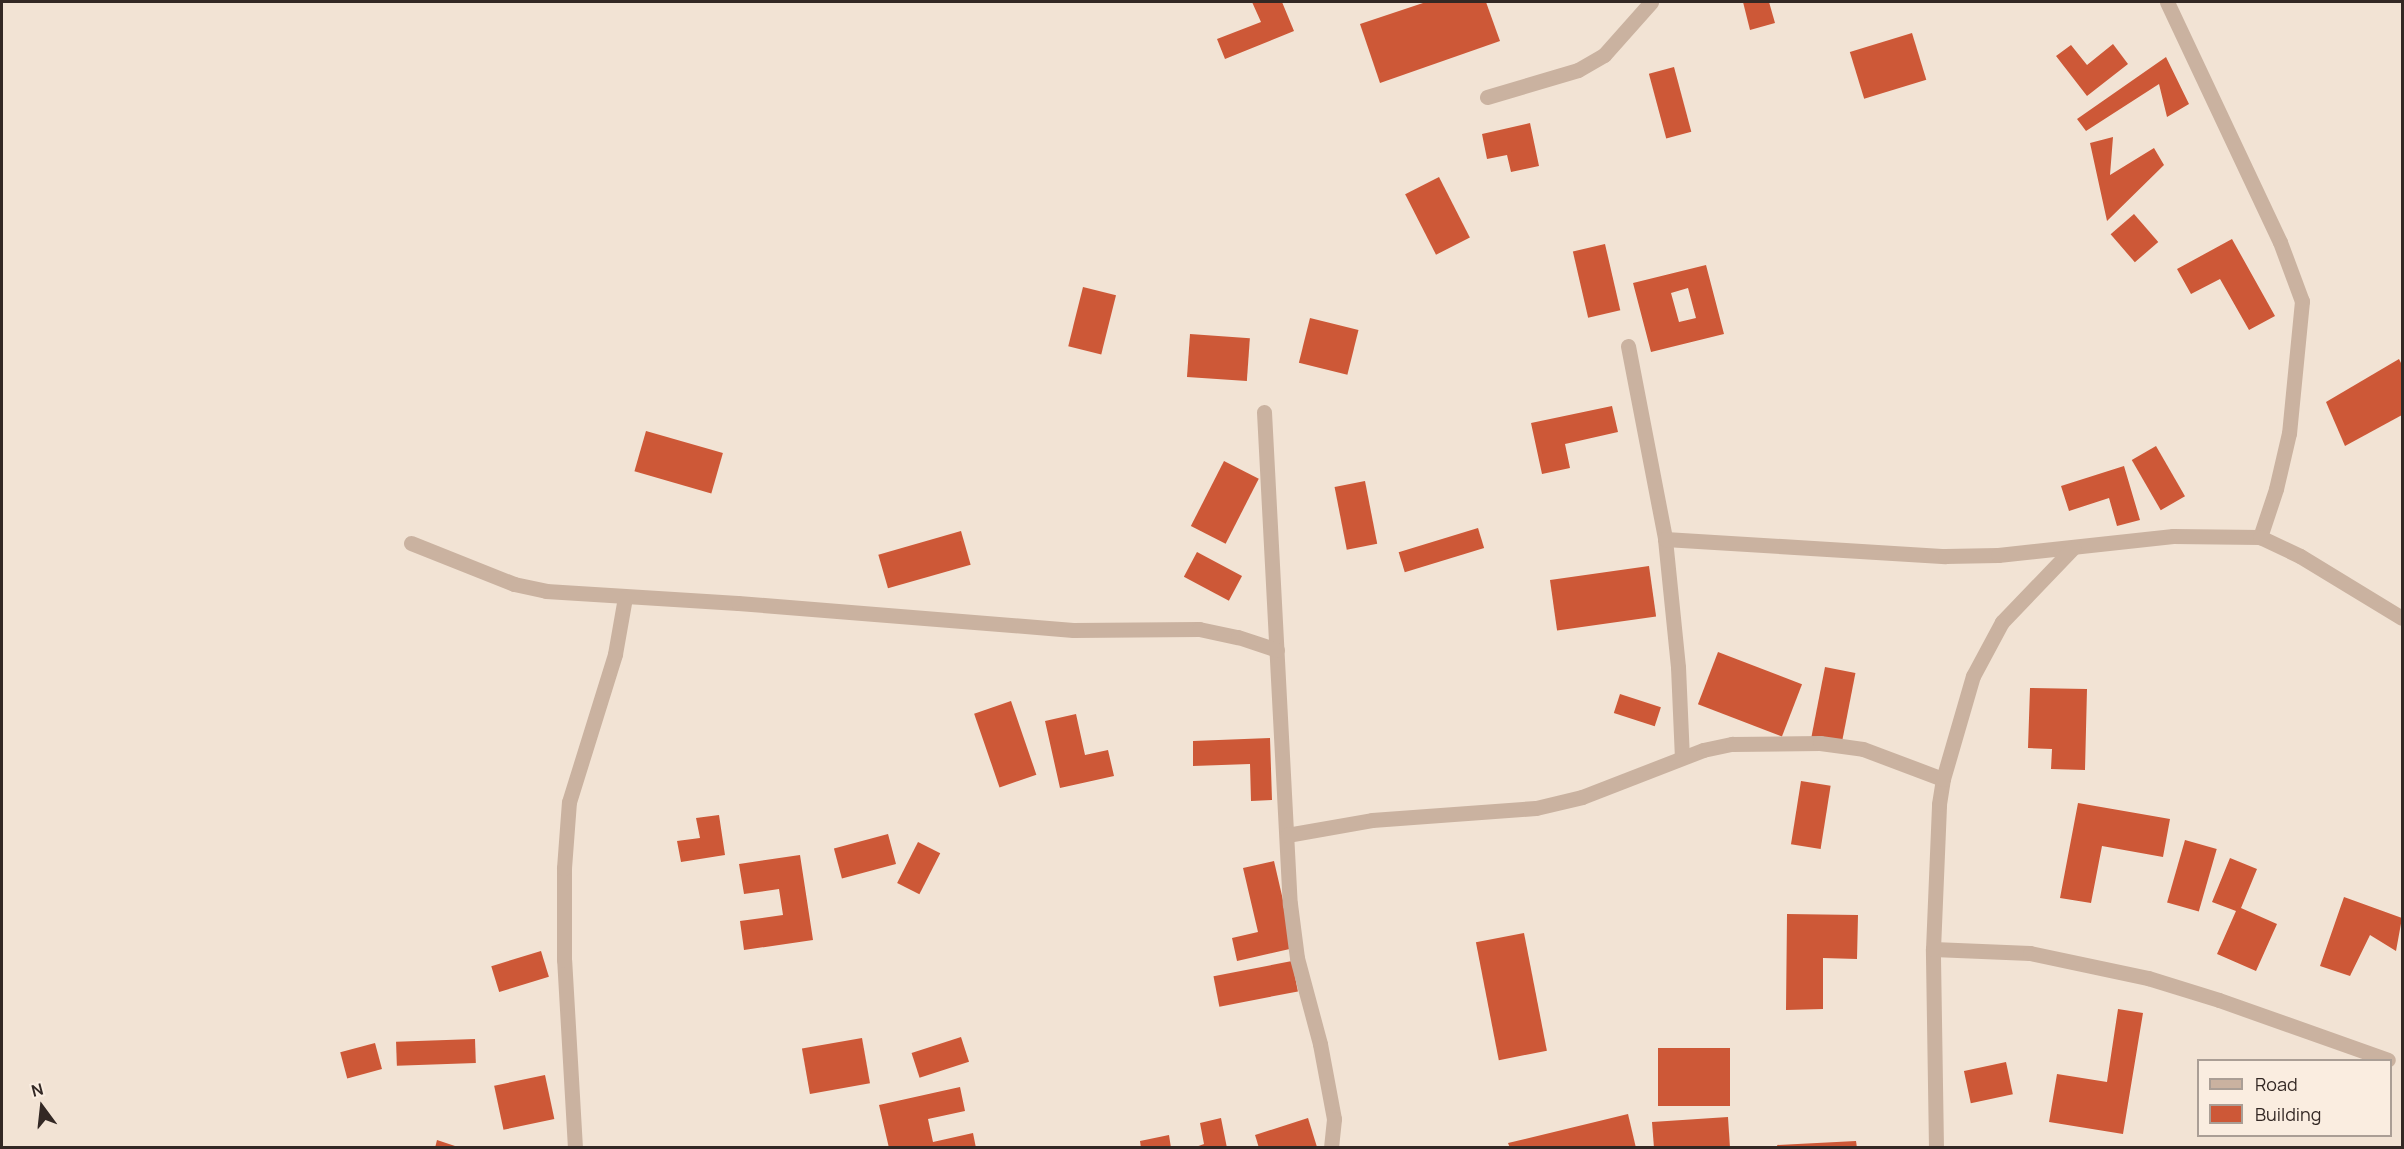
<!DOCTYPE html>
<html>
<head>
<meta charset="utf-8">
<style>
  body { margin:0 }
  #map { position:relative; width:2404px; height:1149px; overflow:hidden; background:#f2e3d4; font-family:Manrope,sans-serif }
  div>[style] { position:absolute }
  .building>* { inset:0; background:#cd5837; transform-origin:0 0 }
  .minor>* { height:15px; margin:-7.5px; padding:0 7.5px; transform-origin:7.5px; border-radius:7.5px; background:#cab2a0 }
  span { translate:-50% -50%; white-space:nowrap; text-align:center; line-height:1.15; -webkit-text-stroke:5px #faede0; paint-order:stroke }
  .frame { position:absolute; inset:0; border:3px solid #332824; pointer-events:none }
  .legend { position:absolute; left:2197px; top:1059px; width:195px; height:78px; box-sizing:border-box; background:#faede0; border:2px solid #aa9e95; margin:0; padding:8px 10px; list-style:none; font-size:18px; color:#332824 }
  .legend li { display:flex; align-items:center; gap:12px; height:30px }
  .legend b { width:30px; border:2px solid #aa9e95 }
  .north { position:absolute; left:12px; top:1077px; width:60px; height:60px; -webkit-text-stroke:4px #faede0; paint-order:stroke; rotate:345deg; font-size:16px; font-weight:700; line-height:24px; text-align:center; color:#332824 }
  .north::after { content:''; display:block; margin:auto; width:21px; height:27px; background:#332824; clip-path:polygon(50% 0,100% 100%,50% 72%,0 100%) }
</style>
</head>
<body>
<div id="map">
  <div class="building">
    <div style="clip-path:polygon(1252px 2px,1282px 2px,1294px 31px,1225px 59px,1217px 39px,1261px 22px)"></div>
    <div style="clip-path:polygon(1426px 2px,1486px 2px,1500px 41px,1380px 83px,1360px 24px)"></div>
    <div style="clip-path:polygon(1743px 2px,1769px 2px,1775px 23px,1750px 30px)"></div>
    <div style="left:1912px;top:33px;width:49px;height:65px;rotate:73deg"></div>
    <div style="clip-path:polygon(2113px 44px,2128px 64px,2087px 96px,2056px 56px,2071px 45px,2087px 65px)"></div>
    <div style="clip-path:polygon(2166px 57px,2189px 104px,2167px 117px,2159px 84px,2086px 131px,2077px 119px)"></div>
    <div style="left:1674px;top:67px;width:67px;height:26px;rotate:75deg"></div>
    <div style="clip-path:polygon(1530px 123px,1539px 166px,1511px 172px,1507px 155px,1487px 159px,1482px 134px)"></div>
    <div style="clip-path:polygon(2113px 137px,2110px 175px,2154px 148px,2164px 165px,2107px 221px,2090px 143px)"></div>
    <div style="left:1439px;top:177px;width:68px;height:38px;rotate:63deg"></div>
    <div style="left:2134px;top:214px;width:37px;height:31px;rotate:49deg"></div>
    <div style="clip-path:polygon(2232px 239px,2275px 316px,2249px 330px,2220px 279px,2191px 294px,2177px 269px)"></div>
    <div style="left:1605px;top:244px;width:68px;height:33px;rotate:77deg"></div>
    <div style="clip-path:polygon(evenodd,1706px 265px,1724px 334px,1651px 352px,1633px 283px,1706px 265px,1688px 288px,1696px 318px,1679px 322px,1671px 293px,1688px 288px)"></div>
    <div style="left:1083px;top:287px;width:34px;height:61px;rotate:14deg"></div>
    <div style="left:1310px;top:318px;width:50px;height:46px;rotate:14deg"></div>
    <div style="left:1190px;top:334px;width:60px;height:43px;rotate:4deg"></div>
    <div style="clip-path:polygon(2399px 359px,2402px 365px,2402px 415px,2345px 446px,2326px 402px)"></div>
    <div style="clip-path:polygon(1612px 406px,1618px 432px,1565px 444px,1570px 468px,1542px 474px,1531px 423px)"></div>
    <div style="left:646px;top:431px;width:80px;height:42px;rotate:16deg"></div>
    <div style="left:2156px;top:446px;width:58px;height:28px;rotate:60deg"></div>
    <div style="left:1224px;top:461px;width:39px;height:73px;rotate:27deg"></div>
    <div style="clip-path:polygon(2124px 466px,2140px 520px,2117px 526px,2109px 498px,2069px 511px,2061px 486px)"></div>
    <div style="left:1365px;top:481px;width:64px;height:31px;rotate:79deg"></div>
    <div style="left:1478px;top:528px;width:21px;height:83px;rotate:73deg"></div>
    <div style="left:961px;top:531px;width:35px;height:86px;rotate:74deg"></div>
    <div style="left:1197px;top:552px;width:51px;height:28px;rotate:28deg"></div>
    <div style="left:1649px;top:566px;width:51px;height:100px;rotate:82deg"></div>
    <div style="left:1718px;top:652px;width:90px;height:56px;rotate:21deg"></div>
    <div style="left:1825px;top:667px;width:31px;height:73px;rotate:11deg"></div>
    <div style="clip-path:polygon(2030px 688px,2087px 689px,2085px 770px,2051px 769px,2052px 749px,2028px 748px)"></div>
    <div style="left:1620px;top:694px;width:43px;height:20px;rotate:18deg"></div>
    <div style="left:1011px;top:701px;width:78px;height:39px;rotate:71deg"></div>
    <div style="clip-path:polygon(1076px 714px,1085px 755px,1108px 750px,1114px 776px,1060px 788px,1045px 721px)"></div>
    <div style="clip-path:polygon(1270px 738px,1272px 800px,1251px 801px,1250px 764px,1193px 766px,1193px 741px)"></div>
    <div style="left:1801px;top:781px;width:30px;height:64px;rotate:9deg"></div>
    <div style="clip-path:polygon(2078px 803px,2170px 819px,2163px 857px,2102px 846px,2091px 903px,2060px 898px)"></div>
    <div style="clip-path:polygon(719px 815px,725px 855px,681px 862px,677px 841px,700px 838px,696px 818px)"></div>
    <div style="left:888px;top:834px;width:31px;height:56px;rotate:75deg"></div>
    <div style="left:2185px;top:840px;width:33px;height:65px;rotate:16deg"></div>
    <div style="left:918px;top:842px;width:25px;height:46px;rotate:27deg"></div>
    <div style="clip-path:polygon(800px 855px,813px 940px,744px 950px,740px 921px,783px 915px,779px 889px,744px 894px,739px 864px)"></div>
    <div style="clip-path:polygon(2230px 858px,2257px 869px,2241px 908px,2277px 924px,2256px 971px,2217px 954px,2236px 911px,2212px 902px)"></div>
    <div style="clip-path:polygon(1274px 861px,1294px 948px,1237px 961px,1232px 938px,1258px 932px,1243px 868px)"></div>
    <div style="clip-path:polygon(2344px 897px,2402px 918px,2396px 951px,2370px 935px,2350px 976px,2320px 966px)"></div>
    <div style="clip-path:polygon(1787px 914px,1858px 915px,1857px 959px,1823px 958px,1823px 1009px,1786px 1010px)"></div>
    <div style="left:1524px;top:933px;width:120px;height:49px;rotate:79deg"></div>
    <div style="left:541px;top:951px;width:27px;height:52px;rotate:73deg"></div>
    <div style="left:1292px;top:961px;width:31px;height:80px;rotate:79deg"></div>
    <div style="clip-path:polygon(2118px 1009px,2143px 1013px,2123px 1134px,2049px 1122px,2057px 1074px,2107px 1082px)"></div>
    <div style="left:961px;top:1037px;width:26px;height:52px;rotate:72deg"></div>
    <div style="left:862px;top:1038px;width:46px;height:61px;rotate:80deg"></div>
    <div style="left:475px;top:1039px;width:24px;height:79px;rotate:88deg"></div>
    <div style="left:375px;top:1043px;width:27px;height:36px;rotate:75deg"></div>
    <div style="left:1658px;top:1048px;width:72px;height:58px"></div>
    <div style="left:2006px;top:1062px;width:33px;height:43px;rotate:78deg"></div>
    <div style="left:545px;top:1075px;width:45px;height:52px;rotate:78deg"></div>
    <div style="clip-path:polygon(960px 1087px,965px 1111px,928px 1119px,933px 1142px,973px 1133px,976px 1148px,889px 1148px,879px 1105px)"></div>
    <div style="clip-path:polygon(1628px 1114px,1636px 1148px,1510px 1148px,1508px 1143px)"></div>
    <div style="clip-path:polygon(1728px 1117px,1730px 1148px,1654px 1148px,1652px 1122px)"></div>
    <div style="clip-path:polygon(1221px 1118px,1227px 1148px,1193px 1148px,1204px 1144px,1200px 1123px)"></div>
    <div style="clip-path:polygon(1308px 1118px,1317px 1147px,1259px 1148px,1255px 1135px)"></div>
    <div style="clip-path:polygon(1169px 1135px,1171px 1148px,1141px 1148px,1140px 1141px)"></div>
    <div style="clip-path:polygon(437px 1140px,458px 1147px,458px 1148px,435px 1148px)"></div>
    <div style="clip-path:polygon(1856px 1141px,1857px 1148px,1778px 1148px,1777px 1145px)"></div>
  </div>
  <div class="minor">
    <div style="left:2167px;top:2px;width:265px;rotate:64.8deg"></div>
    <div style="left:2280px;top:242px;width:63px;rotate:69.6deg"></div>
    <div style="left:2302px;top:301px;width:133px;rotate:95.6deg"></div>
    <div style="left:2289px;top:433px;width:57px;rotate:103.1deg"></div>
    <div style="left:2276px;top:489px;width:51px;rotate:108.4deg"></div>
    <div style="left:1487px;top:97px;width:95px;rotate:-16.5deg"></div>
    <div style="left:1578px;top:70px;width:30px;rotate:-30deg"></div>
    <div style="left:1604px;top:55px;width:71px;rotate:-48.4deg"></div>
    <div style="left:1628px;top:346px;width:197px;rotate:79.1deg"></div>
    <div style="left:1665px;top:539px;width:129px;rotate:84.2deg"></div>
    <div style="left:1678px;top:667px;width:90px;rotate:87.5deg"></div>
    <div style="left:1264px;top:412px;width:493px;rotate:87deg"></div>
    <div style="left:1290px;top:904px;width:54px;rotate:82.6deg"></div>
    <div style="left:1297px;top:958px;width:89px;rotate:75deg"></div>
    <div style="left:1320px;top:1044px;width:76px;rotate:79.4deg"></div>
    <div style="left:1334px;top:1119px;width:29px;rotate:96deg"></div>
    <div style="left:1665px;top:539px;width:281px;rotate:3.5deg"></div>
    <div style="left:1945px;top:556px;width:53px;rotate:-1.1deg"></div>
    <div style="left:1998px;top:555px;width:176px;rotate:-6.2deg"></div>
    <div style="left:2173px;top:536px;width:87px;rotate:0.7deg"></div>
    <div style="left:2260px;top:537px;width:44px;rotate:25.4deg"></div>
    <div style="left:2300px;top:556px;width:119px;rotate:31.3deg"></div>
    <div style="left:411px;top:543px;width:111px;rotate:21.7deg"></div>
    <div style="left:514px;top:584px;width:33px;rotate:12deg"></div>
    <div style="left:546px;top:591px;width:192px;rotate:3.6deg"></div>
    <div style="left:738px;top:603px;width:336px;rotate:4.6deg"></div>
    <div style="left:1073px;top:630px;width:126px;rotate:-0.5deg"></div>
    <div style="left:1199px;top:629px;width:40px;rotate:12deg"></div>
    <div style="left:1238px;top:637px;width:41px;rotate:18.4deg"></div>
    <div style="left:1287px;top:835px;width:86px;rotate:-10deg"></div>
    <div style="left:1372px;top:820px;width:164px;rotate:-4.2deg"></div>
    <div style="left:1536px;top:808px;width:47px;rotate:-13.4deg"></div>
    <div style="left:1582px;top:797px;width:130px;rotate:-21.2deg"></div>
    <div style="left:1703px;top:750px;width:30px;rotate:-12deg"></div>
    <div style="left:1732px;top:744px;width:88px;rotate:-0.7deg"></div>
    <div style="left:1820px;top:743px;width:43px;rotate:7.9deg"></div>
    <div style="left:1863px;top:749px;width:85px;rotate:20.6deg"></div>
    <div style="left:1933px;top:949px;width:97px;rotate:2.4deg"></div>
    <div style="left:2030px;top:953px;width:121px;rotate:12deg"></div>
    <div style="left:2148px;top:978px;width:74px;rotate:17.2deg"></div>
    <div style="left:2219px;top:1000px;width:179px;rotate:19.5deg"></div>
    <div style="left:575px;top:1148px;width:188px;rotate:-93.3deg"></div>
    <div style="left:564px;top:960px;width:92px;rotate:-90deg"></div>
    <div style="left:564px;top:868px;width:66px;rotate:-85.7deg"></div>
    <div style="left:569px;top:802px;width:155px;rotate:-72.7deg"></div>
    <div style="left:615px;top:654px;width:58px;rotate:-80deg"></div>
    <div style="left:1936px;top:1148px;width:199px;rotate:-90.9deg"></div>
    <div style="left:1933px;top:949px;width:145px;rotate:-87.6deg"></div>
    <div style="left:1939px;top:804px;width:25px;rotate:-81deg"></div>
    <div style="left:1943px;top:779px;width:107px;rotate:-73.8deg"></div>
    <div style="left:1973px;top:676px;width:61px;rotate:-61.8deg"></div>
    <div style="left:2002px;top:622px;width:103px;rotate:-46.2deg"></div>
  </div>
  <div class="frame"></div>
  <ul class="legend">
  <li><b style="height:8px;background:#cab2a0"></b>Road</li>
  <li><b style="height:16px;background:#cd5837"></b>Building</li>
  </ul>
  <div class="north">N</div>
</div>
</body>
</html>
